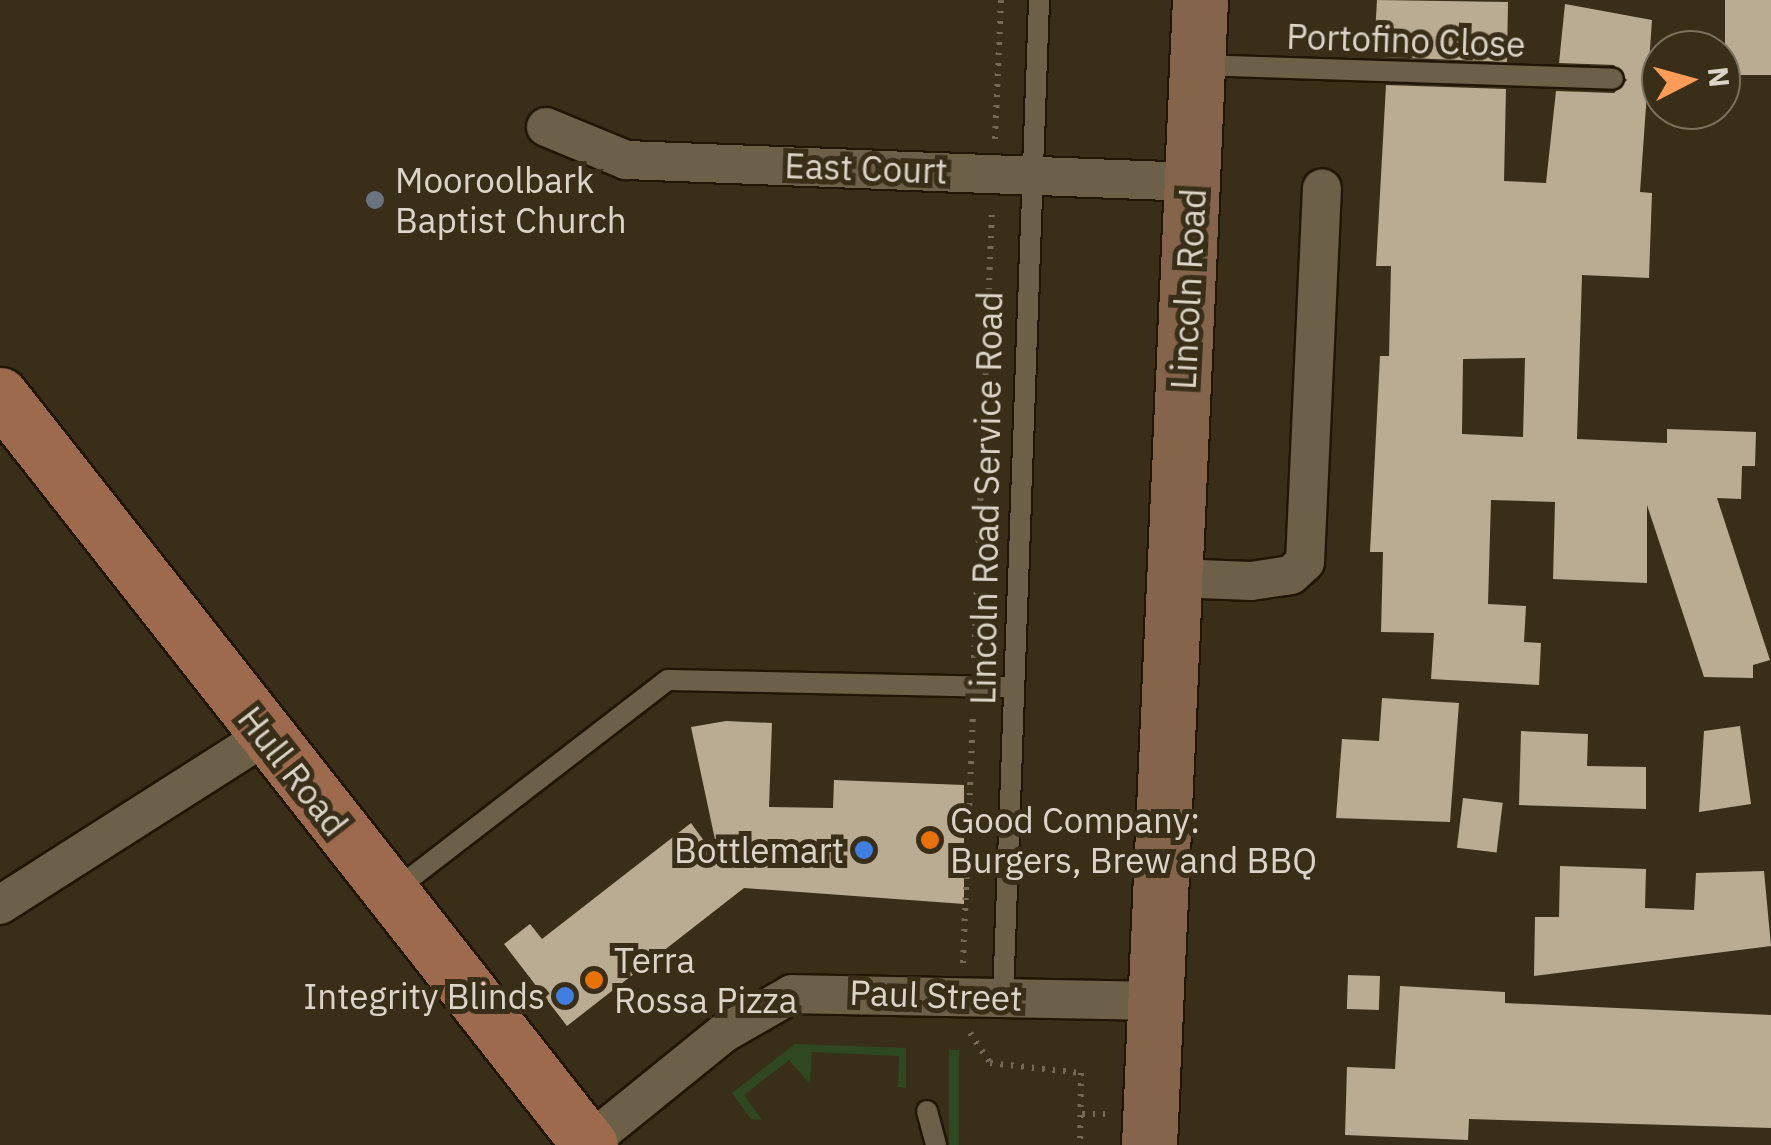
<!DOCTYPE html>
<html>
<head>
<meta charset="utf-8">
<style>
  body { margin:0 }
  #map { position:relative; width:1771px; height:1145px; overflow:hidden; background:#392f19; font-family:"IBM Plex Sans",sans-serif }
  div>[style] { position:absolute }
  .green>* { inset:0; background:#2f4821; transform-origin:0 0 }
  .building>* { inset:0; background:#baab93; transform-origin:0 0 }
  .path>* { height:6px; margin-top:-3px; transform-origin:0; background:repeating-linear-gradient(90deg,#736a57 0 2.5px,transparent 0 10.5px) }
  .roads { filter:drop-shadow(2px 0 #201603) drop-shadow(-2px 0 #201603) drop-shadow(0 2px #201603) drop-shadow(0 -2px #201603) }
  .service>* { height:20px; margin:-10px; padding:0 10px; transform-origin:10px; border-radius:10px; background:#6c6049 }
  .minor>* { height:38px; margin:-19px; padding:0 19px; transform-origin:19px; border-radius:19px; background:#6c6049 }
  .secondary>* { height:55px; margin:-27.5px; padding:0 27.5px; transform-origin:27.5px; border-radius:27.5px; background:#84654b }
  .primary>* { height:55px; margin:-27.5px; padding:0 27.5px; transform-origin:27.5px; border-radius:27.5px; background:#9d6a4d }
  .dots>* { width:28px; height:28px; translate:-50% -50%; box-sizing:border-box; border:5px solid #392f19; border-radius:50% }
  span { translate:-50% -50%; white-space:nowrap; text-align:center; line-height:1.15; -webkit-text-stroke:10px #392f19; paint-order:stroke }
  .street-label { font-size:35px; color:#dbd4c7 }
  .poi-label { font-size:35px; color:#dbd4c7 }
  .left { translate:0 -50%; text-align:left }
  .right { translate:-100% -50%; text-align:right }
  .north { position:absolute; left:1641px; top:30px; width:100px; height:100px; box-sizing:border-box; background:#392f19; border:2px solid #7a715f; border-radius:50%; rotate:84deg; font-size:28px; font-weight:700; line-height:40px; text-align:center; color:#dbd4c7 }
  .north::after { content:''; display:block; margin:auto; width:35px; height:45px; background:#fd9c56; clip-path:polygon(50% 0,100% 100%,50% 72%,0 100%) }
</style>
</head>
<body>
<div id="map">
  <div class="green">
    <div style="clip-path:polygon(795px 1044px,906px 1048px,906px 1088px,898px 1087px,899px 1056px,812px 1052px,810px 1084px,789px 1060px,744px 1095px,762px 1120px,751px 1119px,732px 1093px)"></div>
    <div style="left:949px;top:1050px;width:10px;height:95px"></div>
  </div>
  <div class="building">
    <div style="clip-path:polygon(1377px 0,1508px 2px,1507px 62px,1383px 57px,1374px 52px)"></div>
    <div style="left:1725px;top:0;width:46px;height:75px"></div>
    <div style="clip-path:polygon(evenodd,1565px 4px,1652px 20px,1640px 192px,1652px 193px,1649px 278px,1582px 275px,1577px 439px,1667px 443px,1667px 429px,1756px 432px,1755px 466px,1742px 466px,1741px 499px,1717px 498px,1770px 660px,1753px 665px,1753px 678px,1704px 677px,1647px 505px,1647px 583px,1553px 579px,1555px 502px,1491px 500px,1488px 604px,1526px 606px,1524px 642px,1541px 643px,1539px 685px,1431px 679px,1434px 633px,1381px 632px,1383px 552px,1370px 552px,1380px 356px,1389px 356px,1391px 266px,1376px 266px,1386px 85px,1506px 89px,1504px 181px,1546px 183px,1556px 91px,1614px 93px,1627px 80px,1614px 65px,1559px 63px,1565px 4px,1525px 358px,1523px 437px,1462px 434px,1463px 359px,1525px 358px)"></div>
    <div style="clip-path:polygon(1382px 698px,1459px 703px,1450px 822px,1336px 818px,1342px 739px,1379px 741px)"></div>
    <div style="clip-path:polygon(726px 721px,772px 723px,769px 807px,833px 808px,834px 780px,964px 785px,964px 904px,744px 888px,567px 1026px,504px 944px,530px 924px,542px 939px,691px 823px,720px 863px,691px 727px)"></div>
    <div style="clip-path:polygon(1740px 726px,1751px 804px,1699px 812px,1704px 731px)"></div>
    <div style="clip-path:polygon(1521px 731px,1588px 734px,1587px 766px,1646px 767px,1646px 809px,1519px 805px)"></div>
    <div style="left:1463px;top:798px;width:40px;height:50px;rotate:7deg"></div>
    <div style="clip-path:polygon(1560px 866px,1646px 869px,1645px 908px,1694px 910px,1696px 873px,1764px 871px,1771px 946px,1534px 976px,1535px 917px,1559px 917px)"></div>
    <div style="left:1348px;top:975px;width:32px;height:34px;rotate:2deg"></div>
    <div style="clip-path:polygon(1400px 986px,1505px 992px,1505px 1003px,1771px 1015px,1771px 1128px,1469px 1119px,1468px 1140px,1345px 1135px,1347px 1067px,1395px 1069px)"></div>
  </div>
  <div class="path">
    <div style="left:995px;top:139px;width:139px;rotate:-87.5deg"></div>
    <div style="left:974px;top:658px;width:447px;rotate:-87.7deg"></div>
    <div style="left:963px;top:963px;width:247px;rotate:-87.7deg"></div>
    <div style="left:970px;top:1033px;width:36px;rotate:56deg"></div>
    <div style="left:990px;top:1063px;width:92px;rotate:6.3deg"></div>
    <div style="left:1081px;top:1073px;width:72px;rotate:90.8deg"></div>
    <div style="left:1082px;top:1114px;width:23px"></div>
  </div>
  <div class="roads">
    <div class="service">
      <div style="left:1201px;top:65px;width:412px;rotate:1.9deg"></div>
      <div style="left:395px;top:890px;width:344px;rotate:-37.6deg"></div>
      <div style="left:668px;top:680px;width:346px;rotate:1.2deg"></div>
      <div style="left:1003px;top:998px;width:999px;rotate:-87.93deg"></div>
      <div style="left:927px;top:1111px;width:35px;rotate:75deg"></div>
    </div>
    <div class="minor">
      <div style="left:546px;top:127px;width:87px;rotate:22.4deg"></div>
      <div style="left:626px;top:160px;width:567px;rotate:2.22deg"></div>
      <div style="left:1174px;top:578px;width:77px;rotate:2.2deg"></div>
      <div style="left:1251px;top:581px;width:40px;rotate:-8.5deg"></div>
      <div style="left:1291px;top:575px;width:19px;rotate:-43deg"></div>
      <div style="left:1305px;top:562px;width:374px;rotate:-87.4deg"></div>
      <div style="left:0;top:905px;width:314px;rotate:-32.5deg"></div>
      <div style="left:588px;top:1143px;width:175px;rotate:-39deg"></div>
      <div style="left:724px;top:1033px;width:78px;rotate:-29.8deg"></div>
      <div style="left:792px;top:994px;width:361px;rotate:1.1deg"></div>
    </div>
    <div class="secondary">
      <div style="left:1149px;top:1145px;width:1146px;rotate:-87.45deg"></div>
    </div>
    <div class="primary">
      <div style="left:0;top:395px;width:954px;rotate:51.81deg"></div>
    </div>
  </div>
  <div class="dots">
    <div style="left:375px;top:200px;background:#6b7280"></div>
    <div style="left:930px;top:840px;background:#e8710a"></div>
    <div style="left:864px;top:850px;background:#3f7fe0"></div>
    <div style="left:594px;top:980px;background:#e8710a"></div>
    <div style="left:565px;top:996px;background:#3f7fe0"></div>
  </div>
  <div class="street-label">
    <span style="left:1406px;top:40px;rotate:2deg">Portofino Close</span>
    <span style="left:866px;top:168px;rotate:2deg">East Court</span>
    <span style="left:1188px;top:289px;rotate:-87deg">Lincoln Road</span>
    <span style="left:986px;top:498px;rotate:-89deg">Lincoln Road Service Road</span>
    <span style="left:293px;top:771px;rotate:52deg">Hull Road</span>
    <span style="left:936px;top:995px;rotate:2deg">Paul Street</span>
  </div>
  <div class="poi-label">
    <span class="left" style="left:395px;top:200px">Mooroolbark<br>Baptist Church</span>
    <span class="left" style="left:950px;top:840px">Good Company:<br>Burgers, Brew and BBQ</span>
    <span class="right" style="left:844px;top:850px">Bottlemart</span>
    <span class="left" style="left:614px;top:980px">Terra<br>Rossa Pizza</span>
    <span class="right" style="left:545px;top:996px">Integrity Blinds</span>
  </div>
  <div class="north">N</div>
</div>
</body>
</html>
